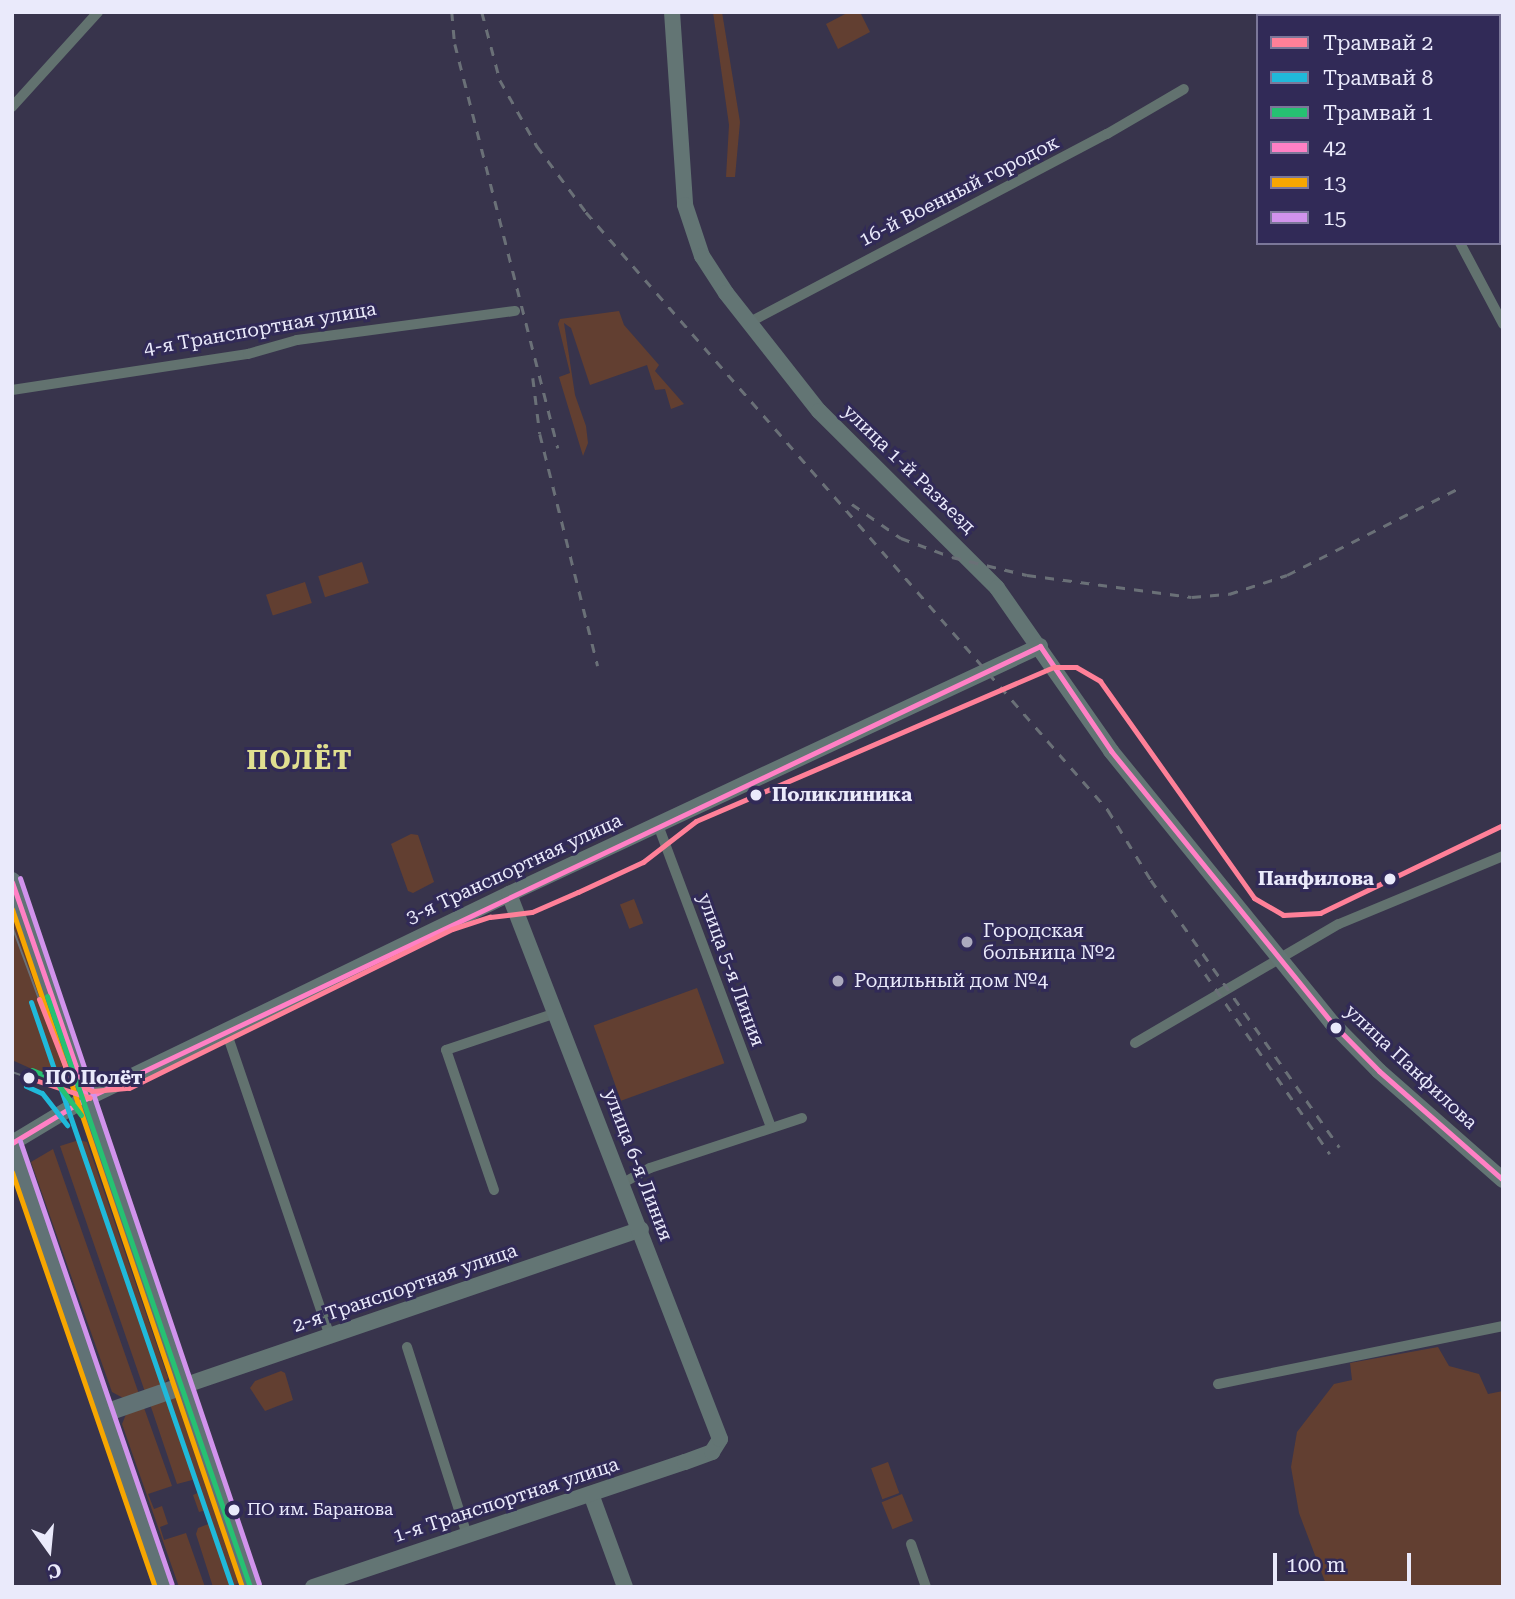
<!DOCTYPE html>
<html>
<head>
<meta charset="utf-8">
<style>
  body { margin:0 }
  #map { position:relative; width:1515px; height:1599px; overflow:hidden; background:#38344c; font-family:"Roboto Serif",serif }
  div>[style] { position:absolute }
  .green>* { inset:0; background:#623f31; transform-origin:0 0 }
  .street>* { height:10px; margin:-5px; padding:0 5px; transform-origin:5px; border-radius:5px; background:#62726f }
  .secondary>* { height:16px; margin:-8px; padding:0 8px; transform-origin:8px; border-radius:8px; background:#637574 }
  .primary>* { height:18px; margin:-9px; padding:0 9px; transform-origin:9px; border-radius:9px; background:#617275 }
  .tram>* { height:2px; margin:-1px; padding:0 1px; transform-origin:1px; border-radius:1px; background:#6a7077 }
  .rail>* { height:2.5px; margin-top:-1.25px; transform-origin:0; background:repeating-linear-gradient(90deg,#6a7077 0 9px,transparent 0 18px) }
  .bus-1>* { height:5px; margin:-2.5px; padding:0 2.5px; transform-origin:2.5px; border-radius:2.5px; background:#ff80c5 }
  .bus-2>* { height:5px; margin:-2.5px; padding:0 2.5px; transform-origin:2.5px; border-radius:2.5px; background:#f7a600 }
  .bus-3>* { height:5px; margin:-2.5px; padding:0 2.5px; transform-origin:2.5px; border-radius:2.5px; background:#d193ec }
  .tram-1>* { height:5px; margin:-2.5px; padding:0 2.5px; transform-origin:2.5px; border-radius:2.5px; background:#ff8098 }
  .tram-2>* { height:5px; margin:-2.5px; padding:0 2.5px; transform-origin:2.5px; border-radius:2.5px; background:#20b9da }
  .tram-3>* { height:5px; margin:-2.5px; padding:0 2.5px; transform-origin:2.5px; border-radius:2.5px; background:#26c172 }
  .dots>* { width:19px; height:19px; translate:-50% -50%; box-sizing:border-box; border:4px solid #312a57; border-radius:50% }
  span { translate:-50% -50%; white-space:nowrap; text-align:center; line-height:1.15; -webkit-text-stroke:6px #312a57; paint-order:stroke }
  .bus-label { font-size:17px; color:#eaeafb }
  .left { translate:0 -50%; text-align:left }
  .street-label { font-size:19px; color:#eaeafb }
  .stop-label { font-size:19px; color:#eaeafb; font-weight:700 }
  .right { translate:-100% -50%; text-align:right }
  .poi-label { font-size:19px; color:#eaeafb }
  .district-label { font-size:26px; color:#e0df90; font-weight:700; letter-spacing:2px }
  .frame { position:absolute; inset:0; border:14px solid #eaeafb; pointer-events:none }
  .legend { position:absolute; left:1256px; top:14px; width:245px; height:231px; box-sizing:border-box; background:#312a57; border:2px solid #7b7799; margin:0; padding:9px 12px; list-style:none; font-size:21px; color:#eaeafb }
  .legend li { display:flex; align-items:center; gap:14px; height:35px }
  .legend b { width:35px; border:2px solid #7b7799 }
  .north { position:absolute; left:14px; top:1515px; width:70px; height:70px; -webkit-text-stroke:5px #312a57; paint-order:stroke; rotate:165deg; font-size:19px; font-weight:700; line-height:28px; text-align:center; color:#eaeafb }
  .north::after { content:''; display:block; margin:auto; width:24px; height:32px; background:#eaeafb; clip-path:polygon(50% 0,100% 100%,50% 72%,0 100%) }
  .scale { position:absolute; left:1273px; top:1553px; width:138px; height:32px; box-sizing:border-box; border:4px solid #eaeafb; border-top:0; padding-left:9px; font-size:21px; line-height:24px; white-space:nowrap; color:#eaeafb; -webkit-text-stroke:5px #312a57; paint-order:stroke }
</style>
</head>
<body>
<div id="map">
  <div class="green">
    <div style="clip-path:polygon(713px 12px,722px 12px,740px 122px,735px 177px,726px 177px,729px 125px)"></div>
    <div style="clip-path:polygon(849px 12px,860px 12px,870px 32px,838px 49px,826px 24px)"></div>
    <div style="clip-path:polygon(619px 311px,624px 325px,659px 365px,655px 371px,684px 404px,671px 409px,665px 389px,655px 390px,647px 365px,590px 385px,571px 328px,564px 323px,575px 395px,586px 426px,588px 443px,583px 456px,559px 377px,570px 373px,558px 324px,560px 319px)"></div>
    <div style="left:362px;top:562px;width:22px;height:46px;rotate:72deg"></div>
    <div style="left:305px;top:582px;width:22px;height:41px;rotate:72deg"></div>
    <div style="clip-path:polygon(411px 834px,418px 835px,434px 882px,413px 893px,408px 891px,391px 844px)"></div>
    <div style="left:634px;top:899px;width:26px;height:15px;rotate:69deg"></div>
    <div style="clip-path:polygon(12px 902px,68px 1071px,54px 1079px,12px 1060px)"></div>
    <div style="left:697px;top:988px;width:80px;height:110px;rotate:70deg"></div>
    <div style="clip-path:polygon(79px 1140px,87px 1142px,168px 1378px,163px 1386px,145px 1392px,60px 1146px)"></div>
    <div style="clip-path:polygon(53px 1149px,139px 1394px,125px 1399px,112px 1392px,31px 1162px)"></div>
    <div style="clip-path:polygon(1438px 1347px,1449px 1366px,1479px 1374px,1488px 1394px,1503px 1391px,1503px 1587px,1327px 1587px,1299px 1513px,1291px 1467px,1297px 1432px,1334px 1384px,1352px 1380px,1350px 1363px)"></div>
    <div style="clip-path:polygon(281px 1371px,285px 1373px,293px 1400px,265px 1411px,250px 1388px,255px 1381px)"></div>
    <div style="clip-path:polygon(179px 1395px,240px 1582px,231px 1587px,213px 1587px,196px 1534px,198px 1528px,211px 1523px,206px 1510px,199px 1512px,193px 1495px,200px 1492px,196px 1479px,177px 1484px,150px 1404px)"></div>
    <div style="clip-path:polygon(143px 1405px,172px 1486px,148px 1494px,154px 1509px,162px 1506px,168px 1524px,160px 1527px,164px 1540px,186px 1533px,205px 1587px,179px 1587px,122px 1424px,127px 1412px)"></div>
    <div style="left:888px;top:1462px;width:33px;height:18px;rotate:70deg"></div>
    <div style="left:902px;top:1494px;width:29px;height:22px;rotate:68deg"></div>
  </div>
  <div class="street">
    <div style="left:12px;top:107px;width:128px;rotate:-47.8deg"></div>
    <div style="left:1460px;top:243px;width:92px;rotate:62deg"></div>
    <div style="left:748px;top:323px;width:406px;rotate:-27.8deg"></div>
    <div style="left:1107px;top:134px;width:89px;rotate:-30.3deg"></div>
    <div style="left:12px;top:390px;width:239px;rotate:-8.7deg"></div>
    <div style="left:248px;top:354px;width:51px;rotate:-15.9deg"></div>
    <div style="left:297px;top:340px;width:220px;rotate:-7.6deg"></div>
    <div style="left:658px;top:825px;width:323px;rotate:69.5deg"></div>
    <div style="left:226px;top:1031px;width:322px;rotate:71.2deg"></div>
    <div style="left:1135px;top:1043px;width:236px;rotate:-30.3deg"></div>
    <div style="left:1339px;top:924px;width:178px;rotate:-22.5deg"></div>
    <div style="left:623px;top:1183px;width:31px;rotate:-29deg"></div>
    <div style="left:650px;top:1168px;width:160px;rotate:-18.2deg"></div>
    <div style="left:494px;top:1190px;width:148px;rotate:-108.9deg"></div>
    <div style="left:446px;top:1050px;width:116px;rotate:-18.6deg"></div>
    <div style="left:407px;top:1347px;width:197px;rotate:72.3deg"></div>
    <div style="left:1218px;top:1384px;width:291px;rotate:-11.5deg"></div>
    <div style="left:911px;top:1544px;width:46px;rotate:70.8deg"></div>
  </div>
  <div class="secondary">
    <div style="left:672px;top:12px;width:193px;rotate:86.1deg"></div>
    <div style="left:685px;top:205px;width:54px;rotate:71.6deg"></div>
    <div style="left:702px;top:256px;width:44px;rotate:57deg"></div>
    <div style="left:726px;top:293px;width:150px;rotate:51.8deg"></div>
    <div style="left:819px;top:411px;width:251px;rotate:44.8deg"></div>
    <div style="left:997px;top:588px;width:199px;rotate:55deg"></div>
    <div style="left:1111px;top:751px;width:350px;rotate:50.9deg"></div>
    <div style="left:1332px;top:1023px;width:67px;rotate:45.6deg"></div>
    <div style="left:1379px;top:1071px;width:165px;rotate:41.3deg"></div>
    <div style="left:12px;top:1143px;width:87px;rotate:-31deg"></div>
    <div style="left:87px;top:1098px;width:469px;rotate:-25.8deg"></div>
    <div style="left:509px;top:894px;width:586px;rotate:-25.03deg"></div>
    <div style="left:183px;top:1386px;width:484px;rotate:-18.9deg"></div>
    <div style="left:591px;top:1494px;width:99px;rotate:69.9deg"></div>
    <div style="left:313px;top:1587px;width:392px;rotate:-18.6deg"></div>
    <div style="left:685px;top:1462px;width:29px;rotate:-20deg"></div>
    <div style="left:712px;top:1452px;width:15px;rotate:-58deg"></div>
    <div style="left:720px;top:1439px;width:584px;rotate:-111.16deg"></div>
  </div>
  <div class="primary">
    <div style="left:12px;top:881px;width:745px;rotate:71.3deg"></div>
    <div style="left:12px;top:1144px;width:468px;rotate:71.1deg"></div>
    <div style="left:105px;top:1413px;width:83px;rotate:-19.1deg"></div>
  </div>
  <div class="tram">
    <div style="left:12px;top:926px;width:78px;rotate:69.7deg"></div>
    <div style="left:12px;top:1072px;width:18px;rotate:19deg"></div>
  </div>
  <div class="rail">
    <div style="left:452px;top:12px;width:32px;rotate:85deg"></div>
    <div style="left:455px;top:44px;width:417px;rotate:75.7deg"></div>
    <div style="left:482px;top:12px;width:70px;rotate:75.2deg"></div>
    <div style="left:500px;top:80px;width:76px;rotate:60.7deg"></div>
    <div style="left:537px;top:146px;width:82px;rotate:53.4deg"></div>
    <div style="left:586px;top:212px;width:794px;rotate:48.88deg"></div>
    <div style="left:1108px;top:810px;width:82px;rotate:58.4deg"></div>
    <div style="left:1151px;top:880px;width:327px;rotate:54.8deg"></div>
    <div style="left:533px;top:378px;width:56px;rotate:82.9deg"></div>
    <div style="left:540px;top:434px;width:239px;rotate:76deg"></div>
    <div style="left:852px;top:504px;width:60px;rotate:34.8deg"></div>
    <div style="left:901px;top:538px;width:54px;rotate:20.4deg"></div>
    <div style="left:952px;top:557px;width:77px;rotate:13.5deg"></div>
    <div style="left:1027px;top:575px;width:166px;rotate:7.6deg"></div>
    <div style="left:1192px;top:597px;width:37px;rotate:-5deg"></div>
    <div style="left:1229px;top:594px;width:61px;rotate:-18.1deg"></div>
    <div style="left:1287px;top:575px;width:197px;rotate:-26.8deg"></div>
    <div style="left:1195px;top:959px;width:237px;rotate:55.3deg"></div>
  </div>
  <div class="bus-1">
    <div style="left:1040px;top:646px;width:127px;rotate:55.9deg"></div>
    <div style="left:1111px;top:751px;width:350px;rotate:50.9deg"></div>
    <div style="left:1332px;top:1023px;width:67px;rotate:45.6deg"></div>
    <div style="left:1379px;top:1071px;width:165px;rotate:41.3deg"></div>
    <div style="left:12px;top:882px;width:229px;rotate:70.9deg"></div>
    <div style="left:12px;top:1143px;width:87px;rotate:-31deg"></div>
    <div style="left:87px;top:1098px;width:1055px;rotate:-25.37deg"></div>
  </div>
  <div class="bus-2">
    <div style="left:12px;top:909px;width:716px;rotate:71.26deg"></div>
    <div style="left:12px;top:1172px;width:439px;rotate:71deg"></div>
  </div>
  <div class="bus-3">
    <div style="left:20px;top:878px;width:745px;rotate:71.3deg"></div>
    <div style="left:20px;top:1141px;width:468px;rotate:71.1deg"></div>
  </div>
  <div class="tram-1">
    <div style="left:39px;top:999px;width:88px;rotate:68.7deg"></div>
    <div style="left:71px;top:1081px;width:23px;rotate:25deg"></div>
    <div style="left:92px;top:1091px;width:37px;rotate:-5deg"></div>
    <div style="left:129px;top:1088px;width:360px;rotate:-26.2deg"></div>
    <div style="left:452px;top:929px;width:40px;rotate:-18deg"></div>
    <div style="left:490px;top:917px;width:42px;rotate:-6.8deg"></div>
    <div style="left:532px;top:912px;width:50px;rotate:-23.5deg"></div>
    <div style="left:578px;top:892px;width:72px;rotate:-24.8deg"></div>
    <div style="left:643px;top:862px;width:67px;rotate:-37.7deg"></div>
    <div style="left:696px;top:821px;width:390px;rotate:-23.3deg"></div>
    <div style="left:1054px;top:667px;width:22px"></div>
    <div style="left:1076px;top:667px;width:28px;rotate:30deg"></div>
    <div style="left:1100px;top:681px;width:266px;rotate:54.6deg"></div>
    <div style="left:1254px;top:898px;width:34px;rotate:30deg"></div>
    <div style="left:1283px;top:915px;width:37px;rotate:-3deg"></div>
    <div style="left:1320px;top:913px;width:203px;rotate:-25.7deg"></div>
    <div style="left:29px;top:1078px;width:64px;rotate:18.2deg"></div>
  </div>
  <div class="tram-2">
    <div style="left:31px;top:1002px;width:619px;rotate:71.04deg"></div>
    <div style="left:26px;top:1086px;width:17px;rotate:24deg"></div>
    <div style="left:42px;top:1093px;width:41px;rotate:52deg"></div>
  </div>
  <div class="tram-3">
    <div style="left:47px;top:996px;width:622px;rotate:71.04deg"></div>
    <div style="left:32px;top:1070px;width:24px;rotate:22deg"></div>
    <div style="left:54px;top:1079px;width:45px;rotate:53.1deg"></div>
  </div>
  <div class="dots">
    <div style="left:756px;top:795px;background:#eaeafb"></div>
    <div style="left:1390px;top:879px;background:#eaeafb"></div>
    <div style="left:967px;top:942px;background:#acaabe"></div>
    <div style="left:838px;top:981px;background:#acaabe"></div>
    <div style="left:1336px;top:1028px;background:#eaeafb"></div>
    <div style="left:29px;top:1078px;background:#eaeafb"></div>
    <div style="left:234px;top:1510px;background:#eaeafb"></div>
  </div>
  <div class="bus-label">
    <span class="left" style="left:247px;top:1510px">ПО им. Баранова</span>
  </div>
  <div class="street-label">
    <span style="left:959px;top:191px;rotate:-27deg">16-й Военный городок</span>
    <span style="left:260px;top:329px;rotate:-10deg">4-я Транспортная улица</span>
    <span style="left:909px;top:469px;rotate:44deg">улица 1-й Разъезд</span>
    <span style="left:514px;top:869px;rotate:-25deg">3-я Транспортная улица</span>
    <span style="left:731px;top:970px;rotate:70deg">улица 5-я Линия</span>
    <span style="left:1411px;top:1067px;rotate:43deg">улица Панфилова</span>
    <span style="left:638px;top:1165px;rotate:69deg">улица 6-я Линия</span>
    <span style="left:405px;top:1288px;rotate:-19deg">2-я Транспортная улица</span>
    <span style="left:506px;top:1500px;rotate:-18deg">1-я Транспортная улица</span>
  </div>
  <div class="stop-label">
    <span class="left" style="left:772px;top:795px">Поликлиника</span>
    <span class="right" style="left:1374px;top:879px">Панфилова</span>
    <span class="left" style="left:45px;top:1078px">ПО Полёт</span>
  </div>
  <div class="poi-label">
    <span class="left" style="left:983px;top:942px">Городская<br>больница №2</span>
    <span class="left" style="left:854px;top:981px">Родильный дом №4</span>
  </div>
  <div class="district-label">
    <span style="left:300px;top:761px">ПОЛЁТ</span>
  </div>
  <div class="frame"></div>
  <ul class="legend">
  <li><b style="height:9px;background:#ff8098"></b>Трамвай 2</li>
  <li><b style="height:9px;background:#20b9da"></b>Трамвай 8</li>
  <li><b style="height:9px;background:#26c172"></b>Трамвай 1</li>
  <li><b style="height:9px;background:#ff80c5"></b>42</li>
  <li><b style="height:9px;background:#f7a600"></b>13</li>
  <li><b style="height:9px;background:#d193ec"></b>15</li>
  </ul>
  <div class="north">С</div>
  <div class="scale">100 m</div>
</div>
</body>
</html>
